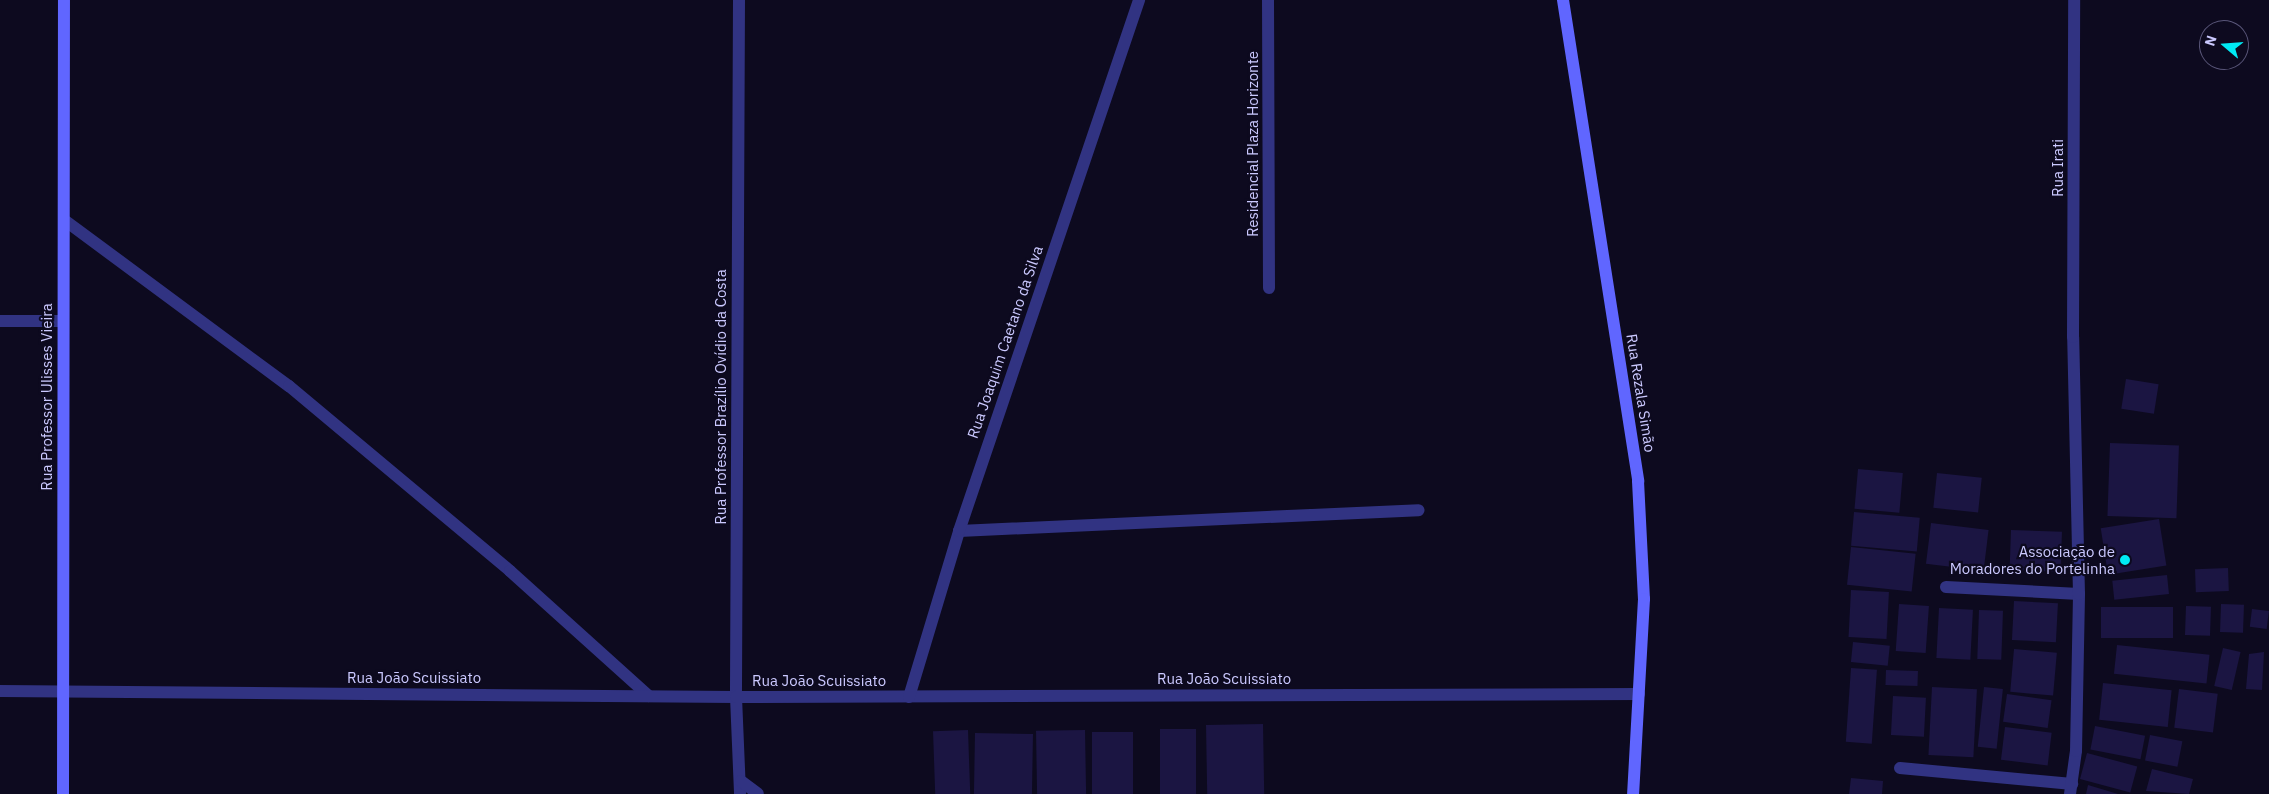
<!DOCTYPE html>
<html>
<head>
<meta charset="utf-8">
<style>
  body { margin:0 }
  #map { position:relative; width:2269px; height:794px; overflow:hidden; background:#0d0a1f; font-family:"IBM Plex Sans",sans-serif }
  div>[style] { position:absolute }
  .building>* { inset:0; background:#1b1542; transform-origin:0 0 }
  .street>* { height:12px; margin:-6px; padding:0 6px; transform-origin:6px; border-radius:6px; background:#313382 }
  .secondary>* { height:12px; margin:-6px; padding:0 6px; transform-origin:6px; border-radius:6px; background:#6066ff }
  .dots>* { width:14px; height:14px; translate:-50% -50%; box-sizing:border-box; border:2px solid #0d0a1f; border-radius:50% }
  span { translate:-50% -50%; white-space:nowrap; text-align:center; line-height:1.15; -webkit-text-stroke:4.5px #0d0a1f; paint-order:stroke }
  .street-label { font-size:15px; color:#cbc9ff }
  .poi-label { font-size:15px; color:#cbc9ff }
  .right { translate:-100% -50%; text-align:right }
  .north { position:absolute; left:2199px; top:20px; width:50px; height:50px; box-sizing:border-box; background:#0d0a1f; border:1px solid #595679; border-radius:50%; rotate:288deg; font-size:14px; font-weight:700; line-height:20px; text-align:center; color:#cbc9ff }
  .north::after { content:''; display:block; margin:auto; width:18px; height:22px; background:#00eaf4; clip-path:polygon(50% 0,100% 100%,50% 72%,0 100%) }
</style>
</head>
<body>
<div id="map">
  <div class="building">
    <div style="left:2126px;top:379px;width:33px;height:30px;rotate:9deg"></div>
    <div style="left:2110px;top:443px;width:69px;height:73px;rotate:2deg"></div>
    <div style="left:1858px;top:469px;width:45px;height:40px;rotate:5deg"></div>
    <div style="left:1937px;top:473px;width:45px;height:35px;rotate:6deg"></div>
    <div style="left:1854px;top:512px;width:66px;height:34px;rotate:5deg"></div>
    <div style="left:2159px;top:519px;width:47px;height:59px;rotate:81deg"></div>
    <div style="left:1931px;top:523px;width:58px;height:41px;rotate:7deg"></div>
    <div style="left:2011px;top:530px;width:51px;height:40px;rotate:2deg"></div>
    <div style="left:1851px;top:547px;width:65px;height:38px;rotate:6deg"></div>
    <div style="left:2228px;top:568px;width:23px;height:33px;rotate:88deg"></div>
    <div style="left:2167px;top:575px;width:19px;height:55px;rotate:84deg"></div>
    <div style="left:1851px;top:590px;width:38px;height:47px;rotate:3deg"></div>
    <div style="left:2014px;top:601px;width:44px;height:39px;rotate:3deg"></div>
    <div style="left:1899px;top:604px;width:30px;height:47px;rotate:4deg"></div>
    <div style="left:2221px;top:604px;width:23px;height:28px;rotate:2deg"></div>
    <div style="left:2186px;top:606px;width:25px;height:29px;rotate:2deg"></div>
    <div style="left:2101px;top:607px;width:72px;height:31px"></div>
    <div style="left:1939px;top:608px;width:34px;height:50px;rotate:3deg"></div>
    <div style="left:2252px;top:609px;width:17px;height:18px;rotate:7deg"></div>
    <div style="left:1979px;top:610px;width:24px;height:49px;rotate:2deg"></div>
    <div style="left:1853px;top:642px;width:37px;height:20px;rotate:6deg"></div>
    <div style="left:2117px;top:645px;width:93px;height:29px;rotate:6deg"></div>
    <div style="left:2223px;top:648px;width:18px;height:39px;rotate:13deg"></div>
    <div style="left:2014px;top:649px;width:43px;height:43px;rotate:5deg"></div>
    <div style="clip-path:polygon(2264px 652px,2262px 690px,2246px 689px,2249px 654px)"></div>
    <div style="left:1851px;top:668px;width:26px;height:74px;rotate:4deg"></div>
    <div style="left:1886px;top:670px;width:32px;height:15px;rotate:2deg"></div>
    <div style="left:2103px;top:683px;width:69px;height:37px;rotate:6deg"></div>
    <div style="left:1932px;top:687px;width:45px;height:68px;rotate:3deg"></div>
    <div style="left:1984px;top:687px;width:19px;height:60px;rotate:6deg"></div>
    <div style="left:2179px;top:689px;width:39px;height:39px;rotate:7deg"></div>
    <div style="left:2007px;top:694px;width:45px;height:28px;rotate:8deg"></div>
    <div style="left:1893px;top:696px;width:33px;height:39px;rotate:3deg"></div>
    <div style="left:1263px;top:724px;width:70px;height:57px;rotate:89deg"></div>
    <div style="left:2095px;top:726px;width:51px;height:24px;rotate:11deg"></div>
    <div style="left:2005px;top:727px;width:47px;height:33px;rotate:7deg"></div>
    <div style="left:1160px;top:729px;width:36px;height:65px"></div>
    <div style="left:968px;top:730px;width:64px;height:35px;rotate:88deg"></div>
    <div style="left:1085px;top:730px;width:64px;height:49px;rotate:89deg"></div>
    <div style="left:1092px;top:732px;width:41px;height:62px"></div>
    <div style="left:975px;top:733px;width:58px;height:61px;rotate:1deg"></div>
    <div style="left:2150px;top:735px;width:33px;height:26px;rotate:11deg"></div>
    <div style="left:2087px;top:753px;width:52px;height:27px;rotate:15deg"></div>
    <div style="clip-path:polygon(2152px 769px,2193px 779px,2189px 794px,2146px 791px)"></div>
    <div style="clip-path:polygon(1851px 778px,1883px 781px,1882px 794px,1849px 794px)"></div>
    <div style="clip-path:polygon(2088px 785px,2118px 794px,2086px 794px)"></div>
  </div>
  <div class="street">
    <div style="left:739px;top:0;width:697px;rotate:90.25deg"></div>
    <div style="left:736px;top:697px;width:97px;rotate:87.6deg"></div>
    <div style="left:1268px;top:0;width:288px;rotate:89.8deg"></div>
    <div style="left:67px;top:222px;width:276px;rotate:36.5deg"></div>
    <div style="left:289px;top:386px;width:288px;rotate:39.9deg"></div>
    <div style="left:510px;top:571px;width:187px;rotate:42deg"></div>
    <div style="left:0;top:321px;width:63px"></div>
    <div style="left:959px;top:531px;width:460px;rotate:-2.6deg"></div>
    <div style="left:1946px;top:587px;width:133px;rotate:3deg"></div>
    <div style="left:0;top:691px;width:736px;rotate:0.47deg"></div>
    <div style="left:736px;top:697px;width:903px;rotate:-0.19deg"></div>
    <div style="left:909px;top:697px;width:173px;rotate:-73.2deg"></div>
    <div style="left:959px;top:531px;width:561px;rotate:-71.27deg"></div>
    <div style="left:1900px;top:768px;width:173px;rotate:5.3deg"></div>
    <div style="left:741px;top:781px;width:21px;rotate:37deg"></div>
    <div style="left:2070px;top:794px;width:43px;rotate:-82.1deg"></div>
    <div style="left:2076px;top:751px;width:157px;rotate:-88.9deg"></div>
    <div style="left:2079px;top:594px;width:257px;rotate:-91.3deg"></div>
    <div style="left:2073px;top:337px;width:337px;rotate:-89.8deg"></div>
  </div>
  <div class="secondary">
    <div style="left:1563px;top:0;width:487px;rotate:81.1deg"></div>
    <div style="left:1638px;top:481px;width:118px;rotate:87.1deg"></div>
    <div style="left:1644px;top:599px;width:195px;rotate:93.2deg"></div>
    <div style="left:63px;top:794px;width:794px;rotate:-89.93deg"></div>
  </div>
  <div class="dots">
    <div style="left:2125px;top:560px;background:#00eaf4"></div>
  </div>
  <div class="street-label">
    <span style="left:1253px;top:144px;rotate:-90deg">Residencial Plaza Horizonte</span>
    <span style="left:2058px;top:168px;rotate:-90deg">Rua Irati</span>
    <span style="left:1005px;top:342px;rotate:-71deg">Rua Joaquim Caetano da Silva</span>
    <span style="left:1641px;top:393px;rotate:81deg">Rua Rezala Simão</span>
    <span style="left:47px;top:397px;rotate:-90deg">Rua Professor Ulisses Vieira</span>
    <span style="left:721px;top:397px;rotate:-90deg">Rua Professor Brazílio Ovídio da Costa</span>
    <span style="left:414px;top:678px">Rua João Scuissiato</span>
    <span style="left:1224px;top:679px">Rua João Scuissiato</span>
    <span style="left:819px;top:681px">Rua João Scuissiato</span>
  </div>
  <div class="poi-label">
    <span class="right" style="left:2115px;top:560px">Associação de<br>Moradores do Portelinha</span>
  </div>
  <div class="north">N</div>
</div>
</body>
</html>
